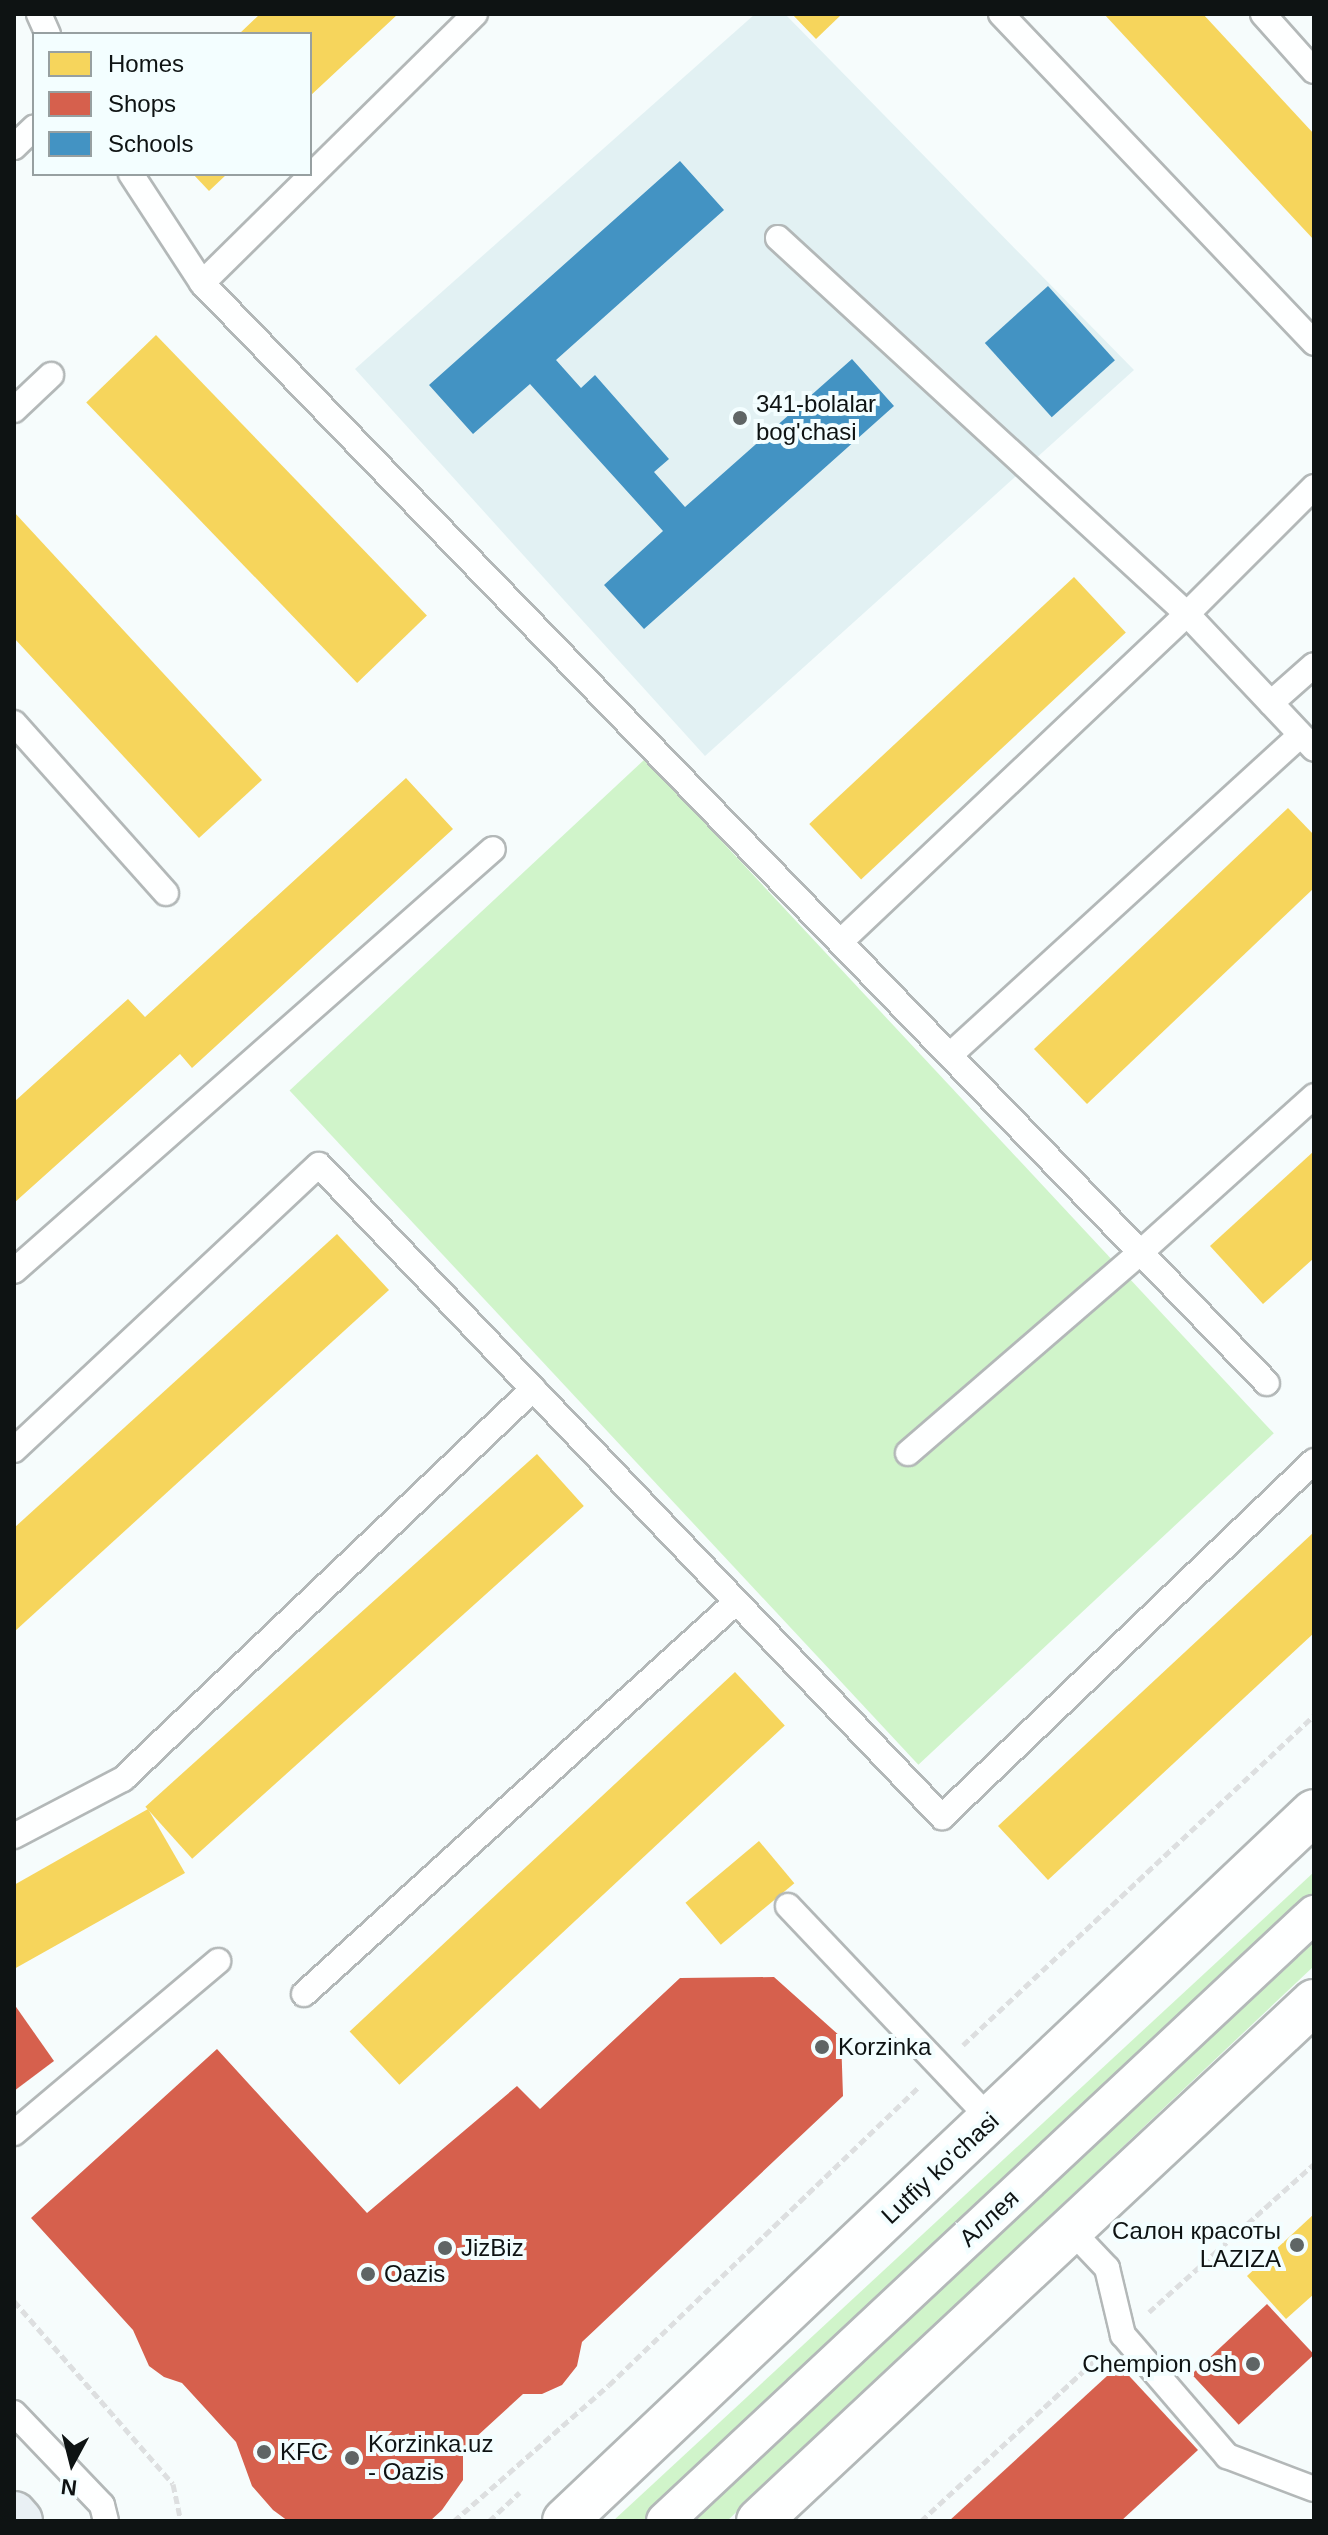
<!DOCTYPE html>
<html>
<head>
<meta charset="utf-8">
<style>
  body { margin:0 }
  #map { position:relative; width:1328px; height:2535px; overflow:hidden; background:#f6fcfc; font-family:Helvetica,sans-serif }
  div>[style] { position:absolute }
  .built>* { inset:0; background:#e2f1f3 }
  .green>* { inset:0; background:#d0f4ca; transform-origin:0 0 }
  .homes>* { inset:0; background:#f6d55c; transform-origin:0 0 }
  .shops>* { inset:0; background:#d6604d; transform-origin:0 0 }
  .schools>* { inset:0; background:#4393c3; transform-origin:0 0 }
  .path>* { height:5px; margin-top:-2.5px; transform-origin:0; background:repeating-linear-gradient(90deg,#dddfe0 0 8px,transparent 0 12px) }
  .roads { filter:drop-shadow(2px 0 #b3b8b8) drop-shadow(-2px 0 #b3b8b8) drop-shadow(0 2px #b3b8b8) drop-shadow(0 -2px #b3b8b8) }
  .service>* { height:24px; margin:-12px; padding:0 12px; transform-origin:12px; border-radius:12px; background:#feffff }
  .pedestrian>* { height:36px; margin:-18px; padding:0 18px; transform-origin:18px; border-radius:18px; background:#feffff }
  .secondary>* { height:44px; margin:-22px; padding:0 22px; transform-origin:22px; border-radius:22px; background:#feffff }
  .primary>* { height:44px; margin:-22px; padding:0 22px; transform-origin:22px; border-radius:22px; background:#e9f0f4 }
  .dots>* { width:22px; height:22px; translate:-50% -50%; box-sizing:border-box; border:4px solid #f3feff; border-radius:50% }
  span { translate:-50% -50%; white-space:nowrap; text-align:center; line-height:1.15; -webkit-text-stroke:8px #f3feff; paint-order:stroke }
  .poi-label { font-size:24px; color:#0e1313 }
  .left { translate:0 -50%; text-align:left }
  .right { translate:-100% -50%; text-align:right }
  .street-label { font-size:24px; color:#0e1313 }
  .frame { position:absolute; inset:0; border:16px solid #0e1313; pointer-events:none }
  .legend { position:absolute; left:32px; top:32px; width:280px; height:144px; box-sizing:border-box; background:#f3feff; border:2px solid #97a0a1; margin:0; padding:10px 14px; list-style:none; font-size:24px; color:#0e1313 }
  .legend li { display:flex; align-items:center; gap:16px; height:40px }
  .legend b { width:40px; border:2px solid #97a0a1 }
  .north { position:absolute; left:32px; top:2423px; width:80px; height:80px; -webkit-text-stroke:6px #f3feff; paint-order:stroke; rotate:187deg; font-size:22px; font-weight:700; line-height:32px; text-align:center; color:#0e1313 }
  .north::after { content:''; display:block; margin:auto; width:28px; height:36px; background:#0e1313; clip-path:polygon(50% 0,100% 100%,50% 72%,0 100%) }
</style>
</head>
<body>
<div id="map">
  <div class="built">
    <div style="clip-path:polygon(755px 14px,785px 14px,1134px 370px,705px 756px,355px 369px)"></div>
  </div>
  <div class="green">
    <div style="left:645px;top:759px;width:922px;height:486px;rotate:47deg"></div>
    <div style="clip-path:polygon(1314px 1872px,1314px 1966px,727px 2521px,613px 2521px)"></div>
  </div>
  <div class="homes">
    <div style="clip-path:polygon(260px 14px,398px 14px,310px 96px,310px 34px,239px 34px)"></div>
    <div style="clip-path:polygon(792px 14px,842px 14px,816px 39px)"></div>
    <div style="clip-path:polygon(1104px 14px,1203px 14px,1314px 134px,1314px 240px)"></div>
    <div style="clip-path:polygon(193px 174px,227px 174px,209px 191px)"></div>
    <div style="left:156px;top:335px;width:390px;height:97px;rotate:46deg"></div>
    <div style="clip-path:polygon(14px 512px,262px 780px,199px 838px,14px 638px)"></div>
    <div style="left:1074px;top:577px;width:76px;height:362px;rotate:47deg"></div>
    <div style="clip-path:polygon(406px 778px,453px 829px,192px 1068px,180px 1054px,14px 1203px,14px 1102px,128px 999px,145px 1017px)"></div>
    <div style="clip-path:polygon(1288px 808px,1314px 835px,1314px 888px,1087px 1104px,1034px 1049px)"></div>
    <div style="clip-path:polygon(1314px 1151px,1314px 1258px,1263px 1304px,1210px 1246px)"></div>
    <div style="clip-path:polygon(337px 1234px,389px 1290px,14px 1632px,14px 1528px)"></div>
    <div style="left:537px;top:1454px;width:70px;height:527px;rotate:48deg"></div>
    <div style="clip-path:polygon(1314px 1532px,1314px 1633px,1048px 1880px,998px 1826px)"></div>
    <div style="left:735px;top:1672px;width:73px;height:527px;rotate:47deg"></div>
    <div style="clip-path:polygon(148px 1809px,185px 1873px,14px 1969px,14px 1885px)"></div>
    <div style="left:759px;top:1841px;width:55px;height:96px;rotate:50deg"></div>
    <div style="clip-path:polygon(1314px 2214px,1314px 2294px,1286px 2319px,1247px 2276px)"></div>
  </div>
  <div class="shops">
    <div style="clip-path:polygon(774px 1977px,841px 2037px,843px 2096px,582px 2342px,577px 2366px,562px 2385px,542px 2394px,523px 2394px,463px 2449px,463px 2480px,442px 2510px,430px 2521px,288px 2521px,273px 2510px,252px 2486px,236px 2442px,182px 2383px,164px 2377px,149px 2366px,133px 2330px,31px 2218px,217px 2049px,367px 2213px,517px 2086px,540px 2109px,680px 1978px)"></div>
    <div style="clip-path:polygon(14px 2004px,54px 2061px,14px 2091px)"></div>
    <div style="left:1267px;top:2304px;width:69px;height:103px;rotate:47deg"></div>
    <div style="clip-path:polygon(1119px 2365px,1198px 2450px,1121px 2521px,949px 2521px)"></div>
  </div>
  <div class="schools">
    <div style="clip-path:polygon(680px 161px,724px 210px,556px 360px,581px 388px,595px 375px,669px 459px,654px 472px,685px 507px,852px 359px,894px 406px,644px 629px,604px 585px,663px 531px,530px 384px,473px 434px,429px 385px)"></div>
    <div style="left:1048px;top:286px;width:100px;height:85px;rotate:48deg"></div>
  </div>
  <div class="path">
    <div style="left:963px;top:2045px;width:482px;rotate:-43.2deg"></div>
    <div style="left:14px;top:2301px;width:242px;rotate:49deg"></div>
    <div style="left:173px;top:2484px;width:38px;rotate:78deg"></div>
    <div style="left:1149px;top:2312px;width:222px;rotate:-41.9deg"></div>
    <div style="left:454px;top:2521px;width:206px;rotate:-41.3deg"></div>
    <div style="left:609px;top:2385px;width:429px;rotate:-43.9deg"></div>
    <div style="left:489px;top:2521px;width:42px;rotate:-43.1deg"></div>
    <div style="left:921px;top:2521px;width:243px;rotate:-42.7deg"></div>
  </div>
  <div class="roads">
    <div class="service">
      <div style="left:39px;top:14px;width:22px;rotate:66deg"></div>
      <div style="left:475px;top:14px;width:383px;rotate:135.4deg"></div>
      <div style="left:202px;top:283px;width:1531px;rotate:45.93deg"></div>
      <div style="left:1001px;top:14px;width:454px;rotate:46.4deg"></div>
      <div style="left:1263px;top:14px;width:76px;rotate:48.2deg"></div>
      <div style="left:14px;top:147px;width:28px;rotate:-44deg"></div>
      <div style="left:131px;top:174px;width:130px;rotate:56.9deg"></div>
      <div style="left:778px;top:238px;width:556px;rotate:42.59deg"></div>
      <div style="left:1187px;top:614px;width:477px;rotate:136.6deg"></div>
      <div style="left:14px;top:410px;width:51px;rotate:-43.4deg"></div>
      <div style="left:1314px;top:487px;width:180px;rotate:135deg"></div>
      <div style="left:1187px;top:614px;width:185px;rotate:46.7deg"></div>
      <div style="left:1271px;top:703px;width:57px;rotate:-41.5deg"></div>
      <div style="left:14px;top:723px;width:228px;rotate:48.2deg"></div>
      <div style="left:950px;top:1055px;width:474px;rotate:-42.4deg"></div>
      <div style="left:14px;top:1271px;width:638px;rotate:-41.38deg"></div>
      <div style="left:14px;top:1450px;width:417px;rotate:-43.1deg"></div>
      <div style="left:319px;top:1165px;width:902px;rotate:46.3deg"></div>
      <div style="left:942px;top:1817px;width:515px;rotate:-43.74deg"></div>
      <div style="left:908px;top:1453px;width:308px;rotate:-40.8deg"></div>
      <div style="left:1141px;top:1252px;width:233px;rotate:-42deg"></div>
      <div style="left:14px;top:1836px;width:123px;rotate:-27.6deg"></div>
      <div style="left:123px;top:1779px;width:566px;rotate:-43.57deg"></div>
      <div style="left:788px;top:1906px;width:295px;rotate:46.5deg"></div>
      <div style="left:304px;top:1994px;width:583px;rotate:-42.22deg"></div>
      <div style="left:14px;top:2133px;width:267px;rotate:-40.1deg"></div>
      <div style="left:1070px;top:2229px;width:54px;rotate:46.5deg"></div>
      <div style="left:1107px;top:2268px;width:69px;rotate:76.6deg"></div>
      <div style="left:1123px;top:2335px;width:160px;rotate:49.3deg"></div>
      <div style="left:1227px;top:2456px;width:93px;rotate:20.8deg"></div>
      <div style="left:14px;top:2413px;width:127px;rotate:46.3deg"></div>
      <div style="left:102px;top:2505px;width:16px;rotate:76deg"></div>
    </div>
    <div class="pedestrian">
      <div style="left:665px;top:2521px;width:889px;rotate:-43.08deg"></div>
    </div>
    <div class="secondary">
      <div style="left:565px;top:2521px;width:1031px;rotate:-43.43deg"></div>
      <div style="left:759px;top:2521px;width:760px;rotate:-43.08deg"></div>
    </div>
    <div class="primary">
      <div style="left:14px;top:2514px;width:9px;rotate:49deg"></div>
    </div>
  </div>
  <div class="dots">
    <div style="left:740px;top:418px;background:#5f6565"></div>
    <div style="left:822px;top:2047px;background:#5f6565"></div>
    <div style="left:1297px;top:2245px;background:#5f6565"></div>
    <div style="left:445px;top:2248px;background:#5f6565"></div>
    <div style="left:368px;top:2274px;background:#5f6565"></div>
    <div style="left:1253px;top:2364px;background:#5f6565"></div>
    <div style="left:264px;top:2452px;background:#5f6565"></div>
    <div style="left:352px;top:2458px;background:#5f6565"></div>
  </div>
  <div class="poi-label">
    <span class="left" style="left:756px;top:418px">341-bolalar<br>bog'chasi</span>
    <span class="left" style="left:838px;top:2047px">Korzinka</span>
    <span class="right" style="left:1281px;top:2245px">Салон красоты<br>LAZIZA</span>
    <span class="left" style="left:461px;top:2248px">JizBiz</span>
    <span class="left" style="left:384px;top:2274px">Oazis</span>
    <span class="right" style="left:1237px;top:2364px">Chempion osh</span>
    <span class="left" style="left:368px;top:2458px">Korzinka.uz<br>- Oazis</span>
    <span class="left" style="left:280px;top:2452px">KFC</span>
  </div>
  <div class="street-label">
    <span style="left:940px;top:2168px;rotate:-43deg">Lutfiy ko'chasi</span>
    <span style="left:989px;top:2218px;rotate:-43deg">Аллея</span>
  </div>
  <div class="frame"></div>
  <ul class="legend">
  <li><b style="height:22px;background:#f6d55c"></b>Homes</li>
  <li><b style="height:22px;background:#d6604d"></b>Shops</li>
  <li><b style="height:22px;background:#4393c3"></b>Schools</li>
  </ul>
  <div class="north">N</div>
</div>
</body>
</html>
